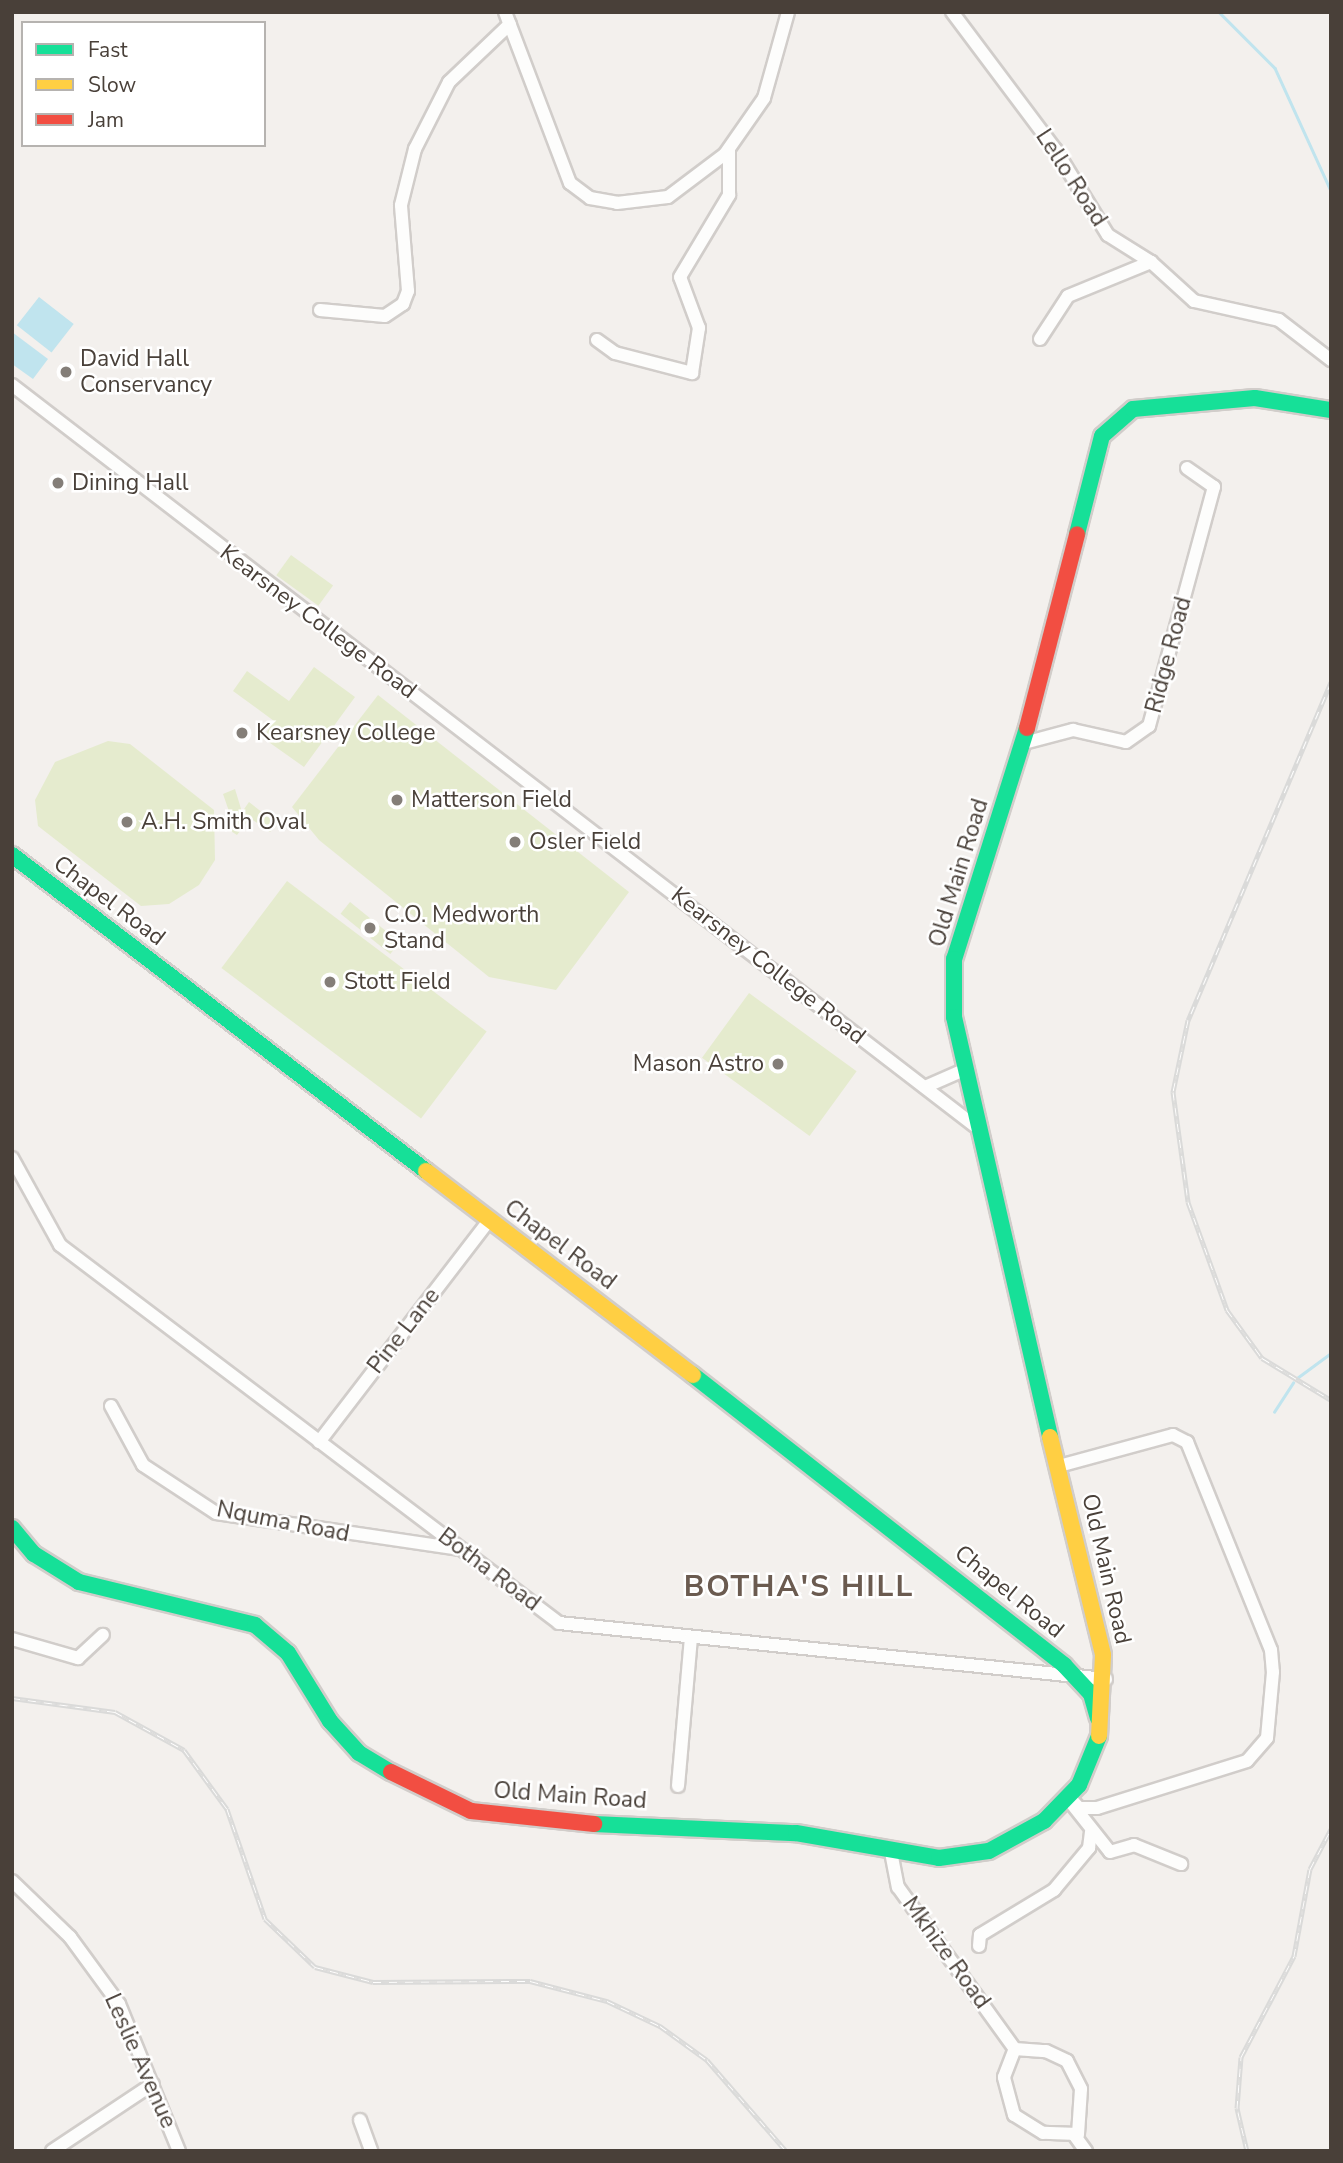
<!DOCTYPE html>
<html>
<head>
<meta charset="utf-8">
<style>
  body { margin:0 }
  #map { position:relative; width:1343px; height:2163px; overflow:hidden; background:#f3f0ed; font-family:"Nunito Sans",sans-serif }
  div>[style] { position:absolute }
  .green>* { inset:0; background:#e5ebce; transform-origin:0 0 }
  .water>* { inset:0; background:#c0e4ee; transform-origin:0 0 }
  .stream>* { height:2.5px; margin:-1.25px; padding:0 1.25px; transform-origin:1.25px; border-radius:1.25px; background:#c0e4ee }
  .roads { filter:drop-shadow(2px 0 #d1cdca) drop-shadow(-2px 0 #d1cdca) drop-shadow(0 2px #d1cdca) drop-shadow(0 -2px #d1cdca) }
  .street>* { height:12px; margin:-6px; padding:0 6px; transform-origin:6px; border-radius:6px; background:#fdfdfc }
  .fast>* { height:16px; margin:-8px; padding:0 8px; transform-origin:8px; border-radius:8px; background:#16e098 }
  .slow>* { height:16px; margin:-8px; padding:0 8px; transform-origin:8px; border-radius:8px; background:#ffcf43 }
  .jam>* { height:16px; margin:-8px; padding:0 8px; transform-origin:8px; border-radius:8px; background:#f24e42 }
  .rail>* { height:5px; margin-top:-2.5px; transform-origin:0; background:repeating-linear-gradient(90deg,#fff 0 8px,#dadad9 0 16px); box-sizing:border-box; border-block:2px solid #dadad9 }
  .dots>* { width:19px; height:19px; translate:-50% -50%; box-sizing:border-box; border:4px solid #fff; border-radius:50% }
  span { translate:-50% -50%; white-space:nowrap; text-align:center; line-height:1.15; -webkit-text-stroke:5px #fff; paint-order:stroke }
  .street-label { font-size:23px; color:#494039 }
  .poi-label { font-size:23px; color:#494039 }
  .left { translate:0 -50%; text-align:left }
  .right { translate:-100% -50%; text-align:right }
  .district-label { font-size:30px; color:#6b5b50; font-weight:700; letter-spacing:2px }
  .frame { position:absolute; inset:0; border:14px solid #494039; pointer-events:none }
  .legend { position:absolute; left:21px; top:21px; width:245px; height:126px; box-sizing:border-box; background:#fff; border:2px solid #b6b3b0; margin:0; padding:9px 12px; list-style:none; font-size:21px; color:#494039 }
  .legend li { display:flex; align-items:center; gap:14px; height:35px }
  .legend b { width:35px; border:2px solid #b6b3b0 }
</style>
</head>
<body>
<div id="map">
  <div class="green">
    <div style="left:291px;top:555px;width:52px;height:25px;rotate:36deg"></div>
    <div style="clip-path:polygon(314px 667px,355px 697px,304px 767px,263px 738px,274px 721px,233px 691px,247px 671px,289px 701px)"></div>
    <div style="clip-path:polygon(378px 695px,629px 892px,556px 990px,489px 977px,319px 840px,292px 807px)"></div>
    <div style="clip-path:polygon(108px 741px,130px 744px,214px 810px,215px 860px,199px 885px,169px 904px,141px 906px,38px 826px,35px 800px,55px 762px)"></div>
    <div style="clip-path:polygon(235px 789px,242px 812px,249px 802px,277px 824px,270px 832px,250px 818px,237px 835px,226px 828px,232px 820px,223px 794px)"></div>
    <div style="left:287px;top:881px;width:250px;height:109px;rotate:37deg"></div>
    <div style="left:350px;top:902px;width:64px;height:15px;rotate:39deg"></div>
    <div style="left:749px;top:993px;width:133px;height:80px;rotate:36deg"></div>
  </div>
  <div class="water">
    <div style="left:39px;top:297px;width:44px;height:36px;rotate:38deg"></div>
    <div style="clip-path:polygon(12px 332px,48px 359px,33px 379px,12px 364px)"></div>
  </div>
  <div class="stream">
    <div style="left:1219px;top:12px;width:79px;rotate:45deg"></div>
    <div style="left:1275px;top:68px;width:135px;rotate:65.5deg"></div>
    <div style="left:1297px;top:1378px;width:42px;rotate:-36.3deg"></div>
    <div style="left:1274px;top:1412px;width:35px;rotate:-57deg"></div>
  </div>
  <div class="roads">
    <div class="street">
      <div style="left:505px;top:12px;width:183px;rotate:69.2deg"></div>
      <div style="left:570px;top:183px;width:25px;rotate:37deg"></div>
      <div style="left:590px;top:198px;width:27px;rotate:10deg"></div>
      <div style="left:617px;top:203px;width:51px;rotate:-6.7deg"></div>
      <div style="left:668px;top:197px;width:71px;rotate:-37deg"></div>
      <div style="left:725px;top:154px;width:68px;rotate:-55.1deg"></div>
      <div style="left:764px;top:98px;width:89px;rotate:-74.4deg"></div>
      <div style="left:952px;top:12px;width:171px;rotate:53.1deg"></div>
      <div style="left:1055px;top:149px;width:101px;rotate:58.4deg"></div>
      <div style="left:1108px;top:235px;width:51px;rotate:32.1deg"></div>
      <div style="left:1151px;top:262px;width:58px;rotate:42.2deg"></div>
      <div style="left:1194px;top:301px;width:87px;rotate:12.6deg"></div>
      <div style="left:1279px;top:320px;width:66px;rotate:37.6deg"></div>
      <div style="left:320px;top:310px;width:65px;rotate:5.3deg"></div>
      <div style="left:385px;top:316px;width:22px;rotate:-34deg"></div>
      <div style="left:403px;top:304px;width:14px;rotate:-69deg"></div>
      <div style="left:408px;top:291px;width:86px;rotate:-94.7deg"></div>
      <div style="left:401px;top:205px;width:58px;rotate:-76deg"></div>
      <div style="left:415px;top:149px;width:75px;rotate:-63.1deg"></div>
      <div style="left:449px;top:82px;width:84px;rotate:-43.6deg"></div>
      <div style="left:1040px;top:339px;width:51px;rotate:-56.9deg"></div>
      <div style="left:1068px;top:296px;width:90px;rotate:-22.3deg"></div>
      <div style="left:597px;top:340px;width:22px;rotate:36deg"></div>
      <div style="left:615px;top:353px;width:80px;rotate:14.6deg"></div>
      <div style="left:692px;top:373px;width:46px;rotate:-81.2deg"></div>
      <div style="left:699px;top:328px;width:54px;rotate:-110.4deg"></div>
      <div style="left:680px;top:277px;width:96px;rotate:-59.1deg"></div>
      <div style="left:729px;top:195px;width:45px;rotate:-90deg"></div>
      <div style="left:12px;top:385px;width:1215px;rotate:37.58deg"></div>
      <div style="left:1024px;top:743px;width:51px;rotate:-14.9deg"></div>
      <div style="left:1073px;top:730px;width:54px;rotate:12.8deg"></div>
      <div style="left:1126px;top:742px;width:28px;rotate:-35deg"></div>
      <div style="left:1149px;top:726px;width:248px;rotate:-74.8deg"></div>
      <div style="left:1214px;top:487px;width:33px;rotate:-145deg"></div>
      <div style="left:925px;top:1087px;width:43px;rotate:-23.6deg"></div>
      <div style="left:12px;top:1158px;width:99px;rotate:61.1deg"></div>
      <div style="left:60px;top:1245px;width:626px;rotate:37.14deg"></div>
      <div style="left:559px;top:1623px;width:550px;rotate:5.85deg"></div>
      <div style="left:111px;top:1406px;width:67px;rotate:61.5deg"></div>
      <div style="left:143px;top:1465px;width:87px;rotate:33.3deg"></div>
      <div style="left:216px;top:1513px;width:247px;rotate:8.4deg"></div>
      <div style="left:319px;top:1442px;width:281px;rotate:-52.5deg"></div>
      <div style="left:1059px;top:1466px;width:118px;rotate:-15.2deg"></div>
      <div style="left:1173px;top:1435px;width:16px;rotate:27deg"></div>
      <div style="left:1187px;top:1442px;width:224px;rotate:68deg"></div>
      <div style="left:1271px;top:1650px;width:22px;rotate:85deg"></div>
      <div style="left:1273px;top:1672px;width:66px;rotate:95.2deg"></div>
      <div style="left:1267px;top:1738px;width:30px;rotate:131deg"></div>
      <div style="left:1247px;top:1761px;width:157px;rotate:162.6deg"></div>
      <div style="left:1097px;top:1808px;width:18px;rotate:180deg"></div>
      <div style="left:1079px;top:1808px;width:15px;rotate:-132deg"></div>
      <div style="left:12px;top:1639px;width:69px;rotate:16.1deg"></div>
      <div style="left:78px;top:1658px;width:34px;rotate:-43deg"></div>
      <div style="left:678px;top:1786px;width:149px;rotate:-85deg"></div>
      <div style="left:1072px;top:1804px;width:61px;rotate:51.6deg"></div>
      <div style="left:1110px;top:1852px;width:25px;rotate:-16deg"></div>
      <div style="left:1134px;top:1845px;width:51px;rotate:22deg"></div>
      <div style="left:891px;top:1852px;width:36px;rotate:79deg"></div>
      <div style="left:898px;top:1887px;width:200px;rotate:54.2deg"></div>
      <div style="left:12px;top:1881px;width:81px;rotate:44deg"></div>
      <div style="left:70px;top:1937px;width:83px;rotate:53.8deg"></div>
      <div style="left:119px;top:2004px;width:159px;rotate:67.8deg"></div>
      <div style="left:979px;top:1946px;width:11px;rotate:-85deg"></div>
      <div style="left:980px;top:1935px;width:87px;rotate:-31.3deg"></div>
      <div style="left:1054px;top:1890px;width:55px;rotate:-50.2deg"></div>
      <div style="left:1089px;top:1848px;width:16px;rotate:-83deg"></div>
      <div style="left:1015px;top:2049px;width:31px;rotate:4deg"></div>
      <div style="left:1046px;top:2051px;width:23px;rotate:25deg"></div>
      <div style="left:1067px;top:2061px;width:31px;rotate:63deg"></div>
      <div style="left:1081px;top:2089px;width:45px;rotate:93.8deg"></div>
      <div style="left:1078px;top:2134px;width:35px;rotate:-178deg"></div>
      <div style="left:1043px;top:2133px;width:34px;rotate:-148deg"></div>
      <div style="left:1014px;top:2115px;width:39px;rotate:-105deg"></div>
      <div style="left:1004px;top:2077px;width:30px;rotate:-69deg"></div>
      <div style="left:360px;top:2120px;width:33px;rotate:70deg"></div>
      <div style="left:1075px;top:2136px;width:19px;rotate:54deg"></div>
      <div style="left:52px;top:2151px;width:121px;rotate:-33.6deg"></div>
    </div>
    <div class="fast">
      <div style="left:1077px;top:534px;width:101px;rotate:-75.7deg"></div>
      <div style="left:1102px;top:436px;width:41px;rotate:-41.1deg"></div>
      <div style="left:1133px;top:409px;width:122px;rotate:-5.2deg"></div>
      <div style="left:1255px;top:398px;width:77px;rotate:9deg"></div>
      <div style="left:1027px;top:728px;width:242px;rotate:107.5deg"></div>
      <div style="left:954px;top:959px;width:58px;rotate:90deg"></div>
      <div style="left:954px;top:1017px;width:431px;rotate:77.1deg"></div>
      <div style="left:12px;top:855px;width:521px;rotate:37.35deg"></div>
      <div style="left:693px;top:1375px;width:471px;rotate:38deg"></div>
      <div style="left:1064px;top:1665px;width:40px;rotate:47deg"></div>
      <div style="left:1091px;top:1694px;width:25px;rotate:74deg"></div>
      <div style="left:12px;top:1528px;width:34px;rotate:50deg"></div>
      <div style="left:34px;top:1554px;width:53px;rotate:31.9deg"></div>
      <div style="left:79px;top:1582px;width:181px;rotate:13.7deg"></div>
      <div style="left:255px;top:1625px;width:43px;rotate:40.3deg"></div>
      <div style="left:288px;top:1653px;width:80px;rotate:58.3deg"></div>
      <div style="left:330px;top:1721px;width:43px;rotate:47.8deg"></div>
      <div style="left:359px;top:1753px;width:37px;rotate:31deg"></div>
      <div style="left:594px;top:1824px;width:202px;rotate:2.6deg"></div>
      <div style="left:796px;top:1833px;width:145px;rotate:9.9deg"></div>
      <div style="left:939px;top:1858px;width:50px;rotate:-8deg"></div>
      <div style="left:989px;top:1851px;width:63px;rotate:-28.6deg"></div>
      <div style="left:1044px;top:1821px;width:50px;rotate:-45.8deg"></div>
      <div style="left:1079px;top:1785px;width:53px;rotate:-67.8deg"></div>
    </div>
    <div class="slow">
      <div style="left:426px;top:1171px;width:336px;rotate:37.4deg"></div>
      <div style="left:1050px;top:1437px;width:224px;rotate:76.3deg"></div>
      <div style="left:1103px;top:1655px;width:81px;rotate:92.8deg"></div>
    </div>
    <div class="jam">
      <div style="left:1027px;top:728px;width:200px;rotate:-75.5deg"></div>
      <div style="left:391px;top:1772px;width:89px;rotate:26deg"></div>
      <div style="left:471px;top:1811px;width:124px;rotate:6deg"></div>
    </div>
  </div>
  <div class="rail">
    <div style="left:1331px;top:682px;width:367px;rotate:112.9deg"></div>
    <div style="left:1188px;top:1020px;width:74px;rotate:101.8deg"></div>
    <div style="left:1173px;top:1092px;width:111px;rotate:82.2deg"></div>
    <div style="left:1188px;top:1202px;width:115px;rotate:70.1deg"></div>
    <div style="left:1227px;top:1310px;width:59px;rotate:53.9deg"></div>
    <div style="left:1262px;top:1358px;width:81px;rotate:31.3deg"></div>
    <div style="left:12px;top:1698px;width:104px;rotate:7.7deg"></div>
    <div style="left:115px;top:1712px;width:79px;rotate:28.8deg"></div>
    <div style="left:184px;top:1750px;width:73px;rotate:53.9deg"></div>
    <div style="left:227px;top:1809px;width:116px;rotate:70.9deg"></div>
    <div style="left:265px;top:1919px;width:69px;rotate:43.8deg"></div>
    <div style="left:315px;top:1967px;width:60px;rotate:14.5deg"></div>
    <div style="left:373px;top:1982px;width:157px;rotate:-0.4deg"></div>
    <div style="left:530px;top:1981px;width:80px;rotate:14.6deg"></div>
    <div style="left:607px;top:2001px;width:59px;rotate:25.3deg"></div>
    <div style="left:660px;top:2026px;width:58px;rotate:35.9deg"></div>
    <div style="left:707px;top:2060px;width:121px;rotate:49deg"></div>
    <div style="left:1247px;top:2151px;width:44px;rotate:-103.1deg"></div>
    <div style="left:1237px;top:2108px;width:51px;rotate:-85.5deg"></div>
    <div style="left:1241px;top:2057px;width:114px;rotate:-62.3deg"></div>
    <div style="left:1294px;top:1956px;width:88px;rotate:-79.6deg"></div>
    <div style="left:1310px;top:1869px;width:45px;rotate:-62.3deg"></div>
  </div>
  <div class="dots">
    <div style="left:66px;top:372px;background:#847e78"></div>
    <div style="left:58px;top:483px;background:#847e78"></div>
    <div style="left:242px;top:733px;background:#847e78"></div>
    <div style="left:397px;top:800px;background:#847e78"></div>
    <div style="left:127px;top:822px;background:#847e78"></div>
    <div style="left:515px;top:842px;background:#847e78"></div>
    <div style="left:370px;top:928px;background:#847e78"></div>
    <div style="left:330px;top:982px;background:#847e78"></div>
    <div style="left:778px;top:1064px;background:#847e78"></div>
  </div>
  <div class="street-label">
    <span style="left:1071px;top:178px;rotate:57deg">Lello Road</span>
    <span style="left:318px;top:622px;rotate:37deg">Kearsney College Road</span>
    <span style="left:1169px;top:655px;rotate:-75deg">Ridge Road</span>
    <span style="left:959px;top:873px;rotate:-73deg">Old Main Road</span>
    <span style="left:109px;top:901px;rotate:37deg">Chapel Road</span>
    <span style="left:768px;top:966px;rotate:38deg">Kearsney College Road</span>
    <span style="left:560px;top:1245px;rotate:37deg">Chapel Road</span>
    <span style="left:404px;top:1331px;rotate:-52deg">Pine Lane</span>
    <span style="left:283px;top:1522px;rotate:11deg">Nquma Road</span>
    <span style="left:1106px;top:1569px;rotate:77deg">Old Main Road</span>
    <span style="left:489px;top:1570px;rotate:37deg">Botha Road</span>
    <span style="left:1009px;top:1592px;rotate:39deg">Chapel Road</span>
    <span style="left:570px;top:1796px;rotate:4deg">Old Main Road</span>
    <span style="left:946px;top:1953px;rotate:54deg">Mkhize Road</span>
    <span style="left:140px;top:2061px;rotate:66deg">Leslie Avenue</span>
  </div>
  <div class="poi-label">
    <span class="left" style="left:80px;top:372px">David Hall<br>Conservancy</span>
    <span class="left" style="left:72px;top:483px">Dining Hall</span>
    <span class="left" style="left:256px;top:733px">Kearsney College</span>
    <span class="left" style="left:411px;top:800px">Matterson Field</span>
    <span class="left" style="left:141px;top:822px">A.H. Smith Oval</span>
    <span class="left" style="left:529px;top:842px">Osler Field</span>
    <span class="left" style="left:384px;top:928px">C.O. Medworth<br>Stand</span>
    <span class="left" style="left:344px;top:982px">Stott Field</span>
    <span class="right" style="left:764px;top:1064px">Mason Astro</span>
  </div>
  <div class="district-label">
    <span style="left:799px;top:1587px">BOTHA'S HILL</span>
  </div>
  <div class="frame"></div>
  <ul class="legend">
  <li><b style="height:9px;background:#16e098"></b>Fast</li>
  <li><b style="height:9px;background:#ffcf43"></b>Slow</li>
  <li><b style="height:9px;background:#f24e42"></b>Jam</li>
  </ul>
</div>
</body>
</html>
